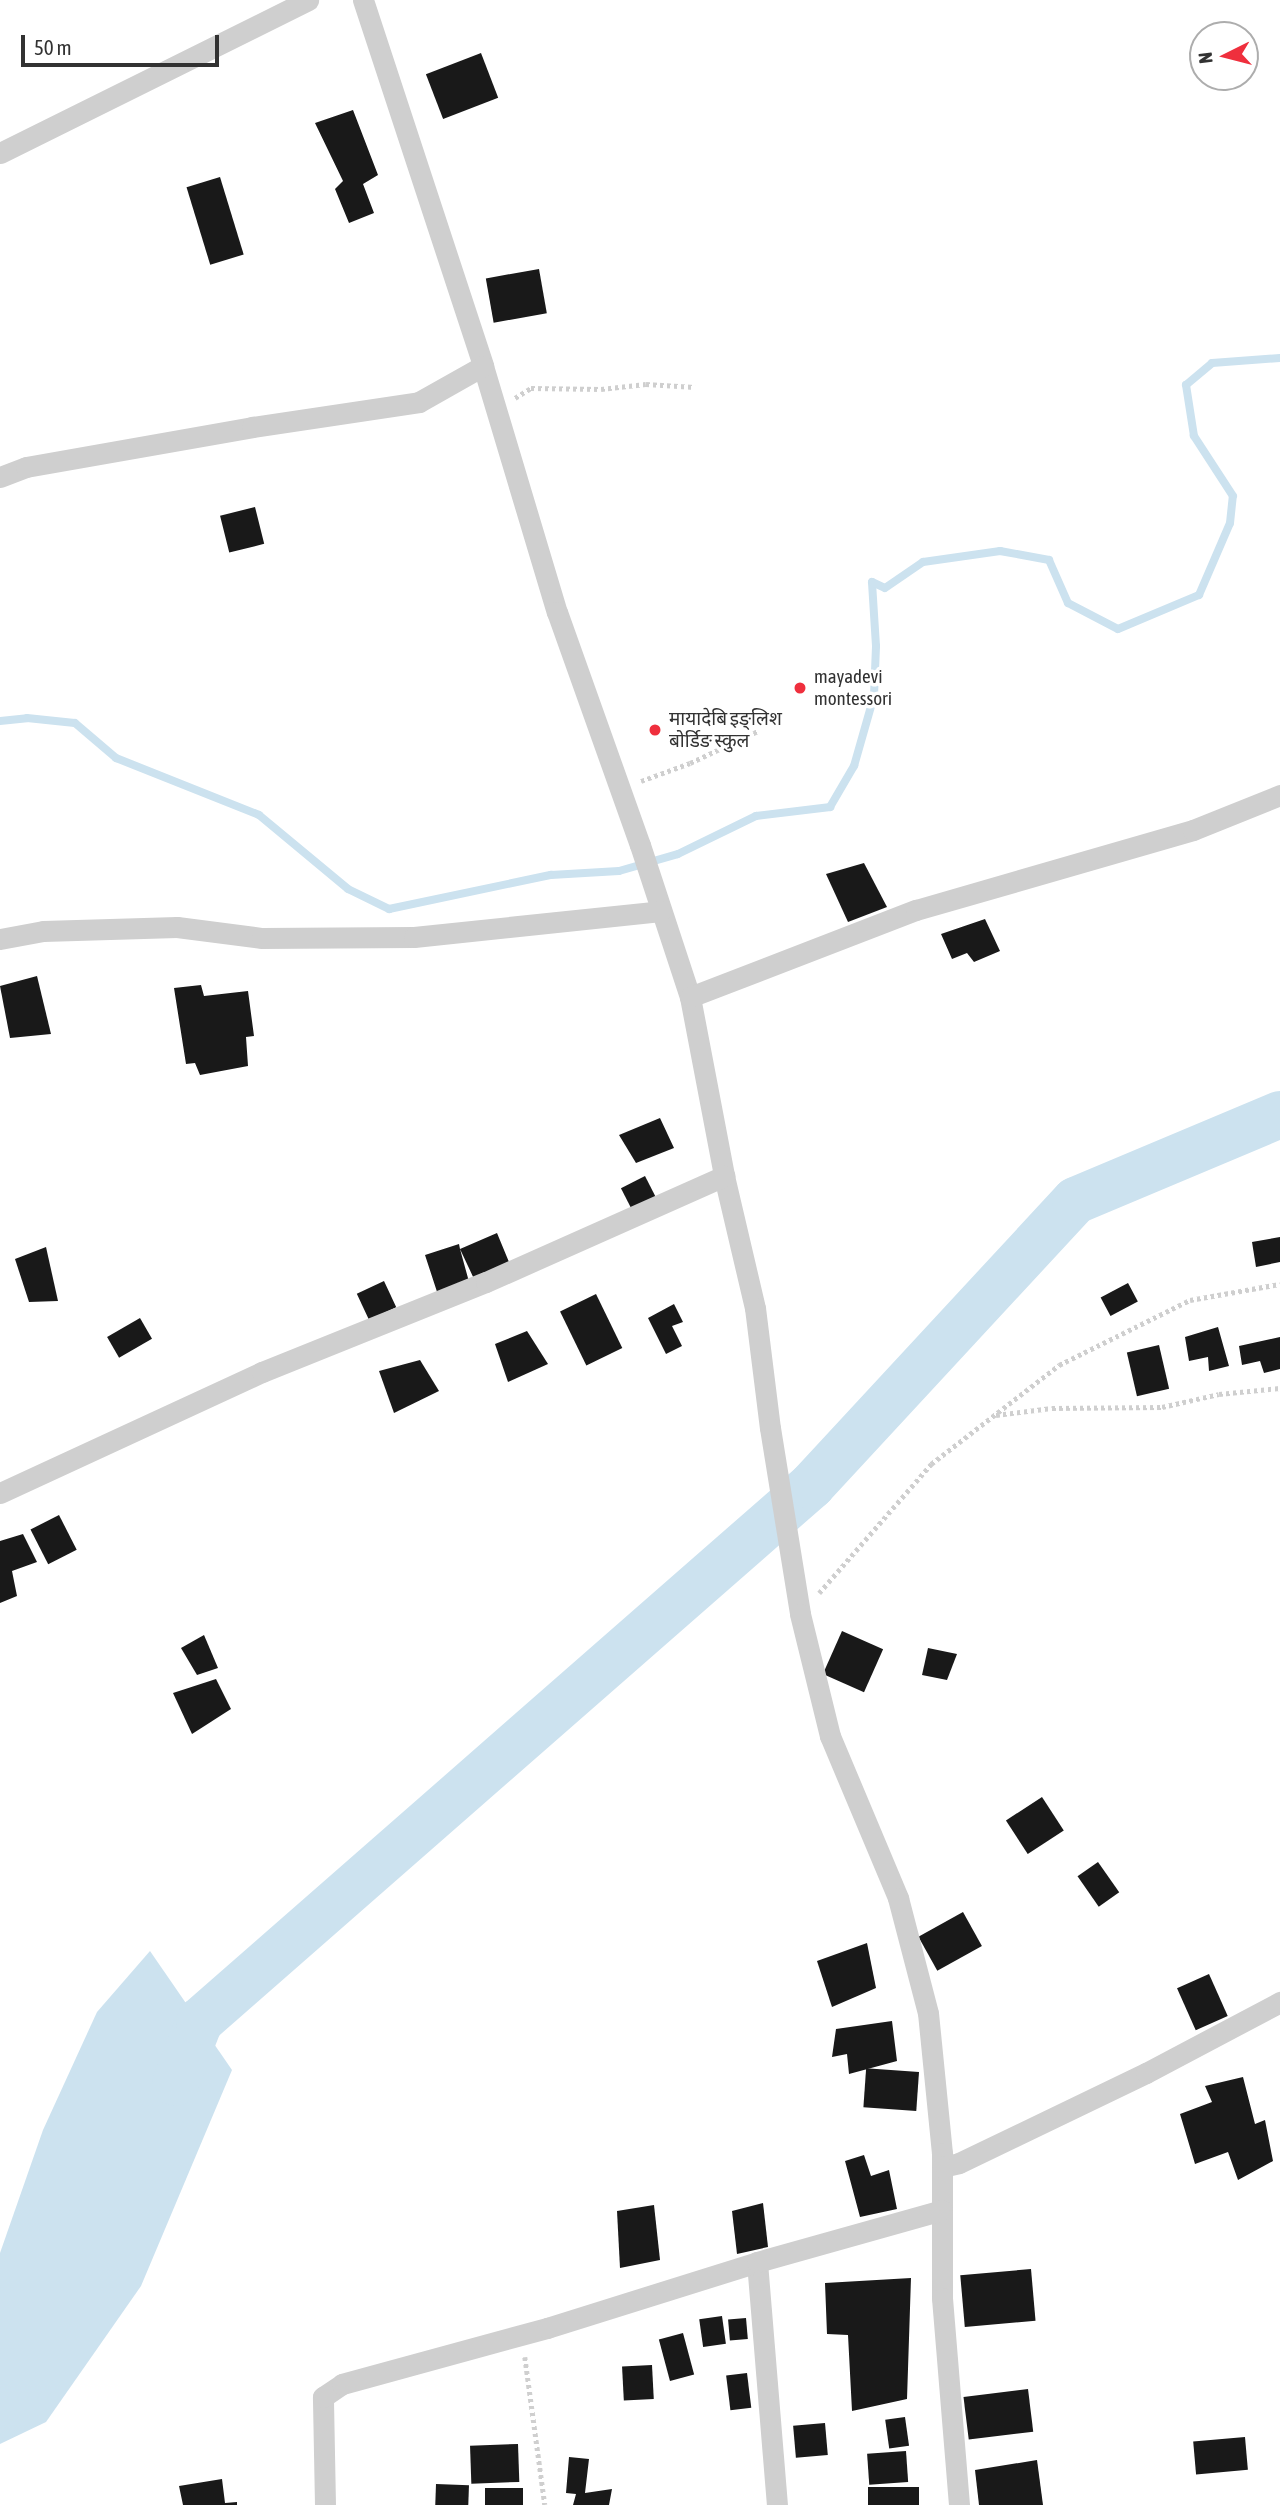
<!DOCTYPE html>
<html>
<head>
<meta charset="utf-8">
<style>
  body { margin:0 }
  #map { position:relative; width:1280px; height:2505px; overflow:hidden; background:#fff; font-family:"Asap Condensed","Noto Sans Devanagari",sans-serif }
  div>[style] { position:absolute }
  .water>* { inset:0; background:#cce2ef }
  .stream>* { height:8px; margin:-4px; padding:0 4px; transform-origin:4px; border-radius:4px; background:#cce2ef }
  .river>* { height:47px; margin:-23.5px; padding:0 23.5px; transform-origin:23.5px; border-radius:23.5px; background:#cce2ef }
  .building>* { inset:0; background:#191919; transform-origin:0 0 }
  .path>* { height:4.5px; margin-top:-2.25px; transform-origin:0; background:repeating-linear-gradient(90deg,#cfcfcf 0 3.5px,transparent 0 7px) }
  .street>* { height:21px; margin:-10.5px; padding:0 10.5px; transform-origin:10.5px; border-radius:10.5px; background:#cfcfcf }
  .dots>* { width:19px; height:19px; translate:-50% -50%; box-sizing:border-box; border:4px solid #fff; border-radius:50% }
  span { translate:-50% -50%; white-space:nowrap; text-align:center; line-height:1.15; -webkit-text-stroke:7px #fff; paint-order:stroke }
  .poi-label { font-size:19px; color:#323232 }
  .left { translate:0 -50%; text-align:left }
  .north { position:absolute; left:1189px; top:21px; width:70px; height:70px; box-sizing:border-box; background:#fff; border:2px solid #adadad; border-radius:50%; rotate:264deg; font-size:19px; font-weight:700; line-height:28px; text-align:center; color:#323232 }
  .north::after { content:''; display:block; margin:auto; width:24px; height:32px; background:#ef2f3d; clip-path:polygon(50% 0,100% 100%,50% 72%,0 100%) }
  .scale { position:absolute; left:21px; top:35px; width:198px; height:32px; box-sizing:border-box; border:4px solid #323232; border-top:0; padding-left:9px; font-size:21px; line-height:24px; white-space:nowrap; color:#323232; -webkit-text-stroke:5px #fff; paint-order:stroke }
</style>
</head>
<body>
<div id="map">
  <div class="water">
    <div style="clip-path:polygon(150px 1951px,232px 2070px,141px 2286px,46px 2422px,0 2444px,0 2253px,43px 2130px,97px 2012px)"></div>
  </div>
  <div class="stream">
    <div style="left:0;top:721px;width:27px;rotate:-6deg"></div>
    <div style="left:27px;top:718px;width:48px;rotate:5.9deg"></div>
    <div style="left:75px;top:723px;width:54px;rotate:40.5deg"></div>
    <div style="left:116px;top:758px;width:154px;rotate:21.7deg"></div>
    <div style="left:259px;top:815px;width:116px;rotate:39.7deg"></div>
    <div style="left:348px;top:889px;width:46px;rotate:26deg"></div>
    <div style="left:389px;top:909px;width:166px;rotate:-11.9deg"></div>
    <div style="left:551px;top:875px;width:68px;rotate:-3.4deg"></div>
    <div style="left:619px;top:871px;width:61px;rotate:-16.1deg"></div>
    <div style="left:678px;top:854px;width:87px;rotate:-26deg"></div>
    <div style="left:756px;top:816px;width:75px;rotate:-6.9deg"></div>
    <div style="left:830px;top:807px;width:48px;rotate:-59.7deg"></div>
    <div style="left:854px;top:766px;width:73px;rotate:-74.1deg"></div>
    <div style="left:874px;top:696px;width:50px;rotate:-87.7deg"></div>
    <div style="left:876px;top:646px;width:64px;rotate:-93.6deg"></div>
    <div style="left:872px;top:582px;width:14px;rotate:25deg"></div>
    <div style="left:885px;top:588px;width:46px;rotate:-34.4deg"></div>
    <div style="left:923px;top:562px;width:78px;rotate:-8.1deg"></div>
    <div style="left:1000px;top:551px;width:50px;rotate:10.4deg"></div>
    <div style="left:1049px;top:560px;width:47px;rotate:66.2deg"></div>
    <div style="left:1068px;top:603px;width:56px;rotate:27.5deg"></div>
    <div style="left:1118px;top:629px;width:88px;rotate:-22.8deg"></div>
    <div style="left:1199px;top:595px;width:78px;rotate:-66.7deg"></div>
    <div style="left:1230px;top:523px;width:27px;rotate:-84deg"></div>
    <div style="left:1233px;top:496px;width:72px;rotate:-123deg"></div>
    <div style="left:1194px;top:436px;width:52px;rotate:-98.9deg"></div>
    <div style="left:1186px;top:385px;width:34px;rotate:-40deg"></div>
    <div style="left:1212px;top:363px;width:68px;rotate:-4.2deg"></div>
  </div>
  <div class="river">
    <div style="left:175px;top:2082px;width:66px;rotate:-68.5deg"></div>
    <div style="left:199px;top:2021px;width:814px;rotate:-41.21deg"></div>
    <div style="left:811px;top:1485px;width:388px;rotate:-47.2deg"></div>
    <div style="left:1075px;top:1200px;width:222px;rotate:-22.8deg"></div>
  </div>
  <div class="building">
    <div style="left:481px;top:53px;width:48px;height:59px;rotate:69deg"></div>
    <div style="clip-path:polygon(353px 110px,378px 175px,363px 184px,374px 213px,349px 223px,335px 189px,343px 181px,315px 123px)"></div>
    <div style="left:220px;top:177px;width:81px;height:35px;rotate:73deg"></div>
    <div style="left:539px;top:269px;width:45px;height:54px;rotate:80deg"></div>
    <div style="left:255px;top:507px;width:38px;height:36px;rotate:76deg"></div>
    <div style="clip-path:polygon(864px 863px,887px 907px,848px 922px,826px 874px)"></div>
    <div style="clip-path:polygon(985px 919px,1000px 951px,974px 962px,967px 953px,952px 959px,941px 934px)"></div>
    <div style="clip-path:polygon(37px 976px,51px 1034px,10px 1038px,0 986px)"></div>
    <div style="clip-path:polygon(201px 985px,204px 996px,248px 991px,254px 1036px,246px 1037px,248px 1066px,200px 1075px,195px 1063px,186px 1064px,174px 988px)"></div>
    <div style="clip-path:polygon(660px 1118px,674px 1148px,636px 1163px,619px 1135px)"></div>
    <div style="left:645px;top:1176px;width:27px;height:27px;rotate:63deg"></div>
    <div style="clip-path:polygon(497px 1233px,511px 1267px,475px 1281px,460px 1249px,471px 1289px,440px 1301px,425px 1255px,459px 1244px,460px 1249px)"></div>
    <div style="clip-path:polygon(1280px 1237px,1280px 1262px,1256px 1267px,1252px 1242px)"></div>
    <div style="clip-path:polygon(46px 1247px,58px 1301px,29px 1302px,15px 1259px)"></div>
    <div style="left:384px;top:1281px;width:29px;height:30px;rotate:65deg"></div>
    <div style="left:1128px;top:1283px;width:21px;height:31px;rotate:62deg"></div>
    <div style="left:596px;top:1294px;width:60px;height:40px;rotate:64deg"></div>
    <div style="clip-path:polygon(674px 1304px,683px 1322px,672px 1326px,682px 1346px,666px 1354px,648px 1318px)"></div>
    <div style="left:140px;top:1318px;width:24px;height:38px;rotate:60deg"></div>
    <div style="clip-path:polygon(1218px 1327px,1229px 1366px,1209px 1371px,1208px 1357px,1189px 1361px,1185px 1337px)"></div>
    <div style="clip-path:polygon(527px 1331px,548px 1364px,508px 1382px,495px 1344px)"></div>
    <div style="clip-path:polygon(1280px 1337px,1280px 1369px,1264px 1373px,1260px 1361px,1242px 1365px,1239px 1346px)"></div>
    <div style="left:1159px;top:1345px;width:45px;height:33px;rotate:77deg"></div>
    <div style="clip-path:polygon(420px 1360px,439px 1391px,394px 1413px,379px 1371px)"></div>
    <div style="left:59px;top:1515px;width:39px;height:32px;rotate:63deg"></div>
    <div style="clip-path:polygon(23px 1534px,37px 1562px,12px 1571px,17px 1596px,0 1603px,0 1541px)"></div>
    <div style="left:842px;top:1631px;width:45px;height:47px;rotate:24deg"></div>
    <div style="clip-path:polygon(204px 1635px,218px 1668px,197px 1675px,181px 1648px)"></div>
    <div style="clip-path:polygon(928px 1648px,957px 1654px,947px 1680px,922px 1675px)"></div>
    <div style="clip-path:polygon(216px 1679px,231px 1709px,192px 1734px,173px 1693px)"></div>
    <div style="left:1042px;top:1797px;width:40px;height:43px;rotate:57deg"></div>
    <div style="left:1098px;top:1862px;width:37px;height:25px;rotate:55deg"></div>
    <div style="left:963px;top:1912px;width:39px;height:51px;rotate:61deg"></div>
    <div style="clip-path:polygon(867px 1943px,876px 1988px,832px 2007px,817px 1961px)"></div>
    <div style="left:1209px;top:1974px;width:46px;height:35px;rotate:66deg"></div>
    <div style="clip-path:polygon(892px 2021px,897px 2061px,849px 2074px,847px 2054px,832px 2057px,836px 2029px)"></div>
    <div style="left:919px;top:2072px;width:39px;height:53px;rotate:94deg"></div>
    <div style="clip-path:polygon(1243px 2077px,1255px 2124px,1265px 2120px,1273px 2161px,1238px 2180px,1228px 2152px,1195px 2164px,1180px 2114px,1212px 2102px,1205px 2086px)"></div>
    <div style="clip-path:polygon(864px 2155px,871px 2176px,889px 2170px,897px 2209px,860px 2217px,845px 2161px)"></div>
    <div style="clip-path:polygon(763px 2203px,768px 2247px,737px 2254px,732px 2211px)"></div>
    <div style="clip-path:polygon(654px 2205px,660px 2260px,620px 2268px,617px 2211px)"></div>
    <div style="left:1031px;top:2269px;width:52px;height:71px;rotate:85deg"></div>
    <div style="clip-path:polygon(911px 2278px,907px 2399px,852px 2411px,848px 2335px,827px 2334px,825px 2283px)"></div>
    <div style="left:722px;top:2316px;width:28px;height:23px;rotate:82deg"></div>
    <div style="left:746px;top:2318px;width:21px;height:18px;rotate:85deg"></div>
    <div style="left:683px;top:2333px;width:43px;height:25px;rotate:75deg"></div>
    <div style="left:652px;top:2365px;width:34px;height:30px;rotate:87deg"></div>
    <div style="left:747px;top:2373px;width:35px;height:21px;rotate:83deg"></div>
    <div style="left:1028px;top:2389px;width:43px;height:65px;rotate:83deg"></div>
    <div style="left:905px;top:2417px;width:29px;height:20px;rotate:82deg"></div>
    <div style="left:825px;top:2423px;width:32px;height:32px;rotate:85deg"></div>
    <div style="left:1245px;top:2437px;width:33px;height:52px;rotate:85deg"></div>
    <div style="left:518px;top:2444px;width:38px;height:48px;rotate:88deg"></div>
    <div style="left:906px;top:2451px;width:31px;height:39px;rotate:86deg"></div>
    <div style="clip-path:polygon(569px 2457px,589px 2459px,585px 2493px,612px 2489px,609px 2505px,573px 2505px,576px 2494px,566px 2493px)"></div>
    <div style="clip-path:polygon(1037px 2460px,1043px 2505px,979px 2505px,975px 2470px)"></div>
    <div style="clip-path:polygon(222px 2479px,225px 2503px,237px 2502px,237px 2505px,183px 2505px,179px 2486px)"></div>
    <div style="left:436px;top:2484px;width:33px;height:21px;rotate:2deg"></div>
    <div style="left:919px;top:2487px;width:18px;height:51px;rotate:90deg"></div>
    <div style="left:523px;top:2488px;width:17px;height:38px;rotate:90deg"></div>
  </div>
  <div class="path">
    <div style="left:515px;top:398px;width:19px;rotate:-32deg"></div>
    <div style="left:531px;top:388px;width:70px;rotate:0.8deg"></div>
    <div style="left:601px;top:389px;width:45px;rotate:-6.3deg"></div>
    <div style="left:646px;top:384px;width:49px;rotate:3.5deg"></div>
    <div style="left:641px;top:781px;width:52px;rotate:-20.2deg"></div>
    <div style="left:690px;top:763px;width:75px;rotate:-25.2deg"></div>
    <div style="left:996px;top:1415px;width:56px;rotate:-7.1deg"></div>
    <div style="left:1052px;top:1408px;width:110px;rotate:-0.5deg"></div>
    <div style="left:1162px;top:1407px;width:58px;rotate:-12.8deg"></div>
    <div style="left:1219px;top:1394px;width:61px;rotate:-5.6deg"></div>
    <div style="left:819px;top:1593px;width:171px;rotate:-49deg"></div>
    <div style="left:931px;top:1464px;width:162px;rotate:-37.7deg"></div>
    <div style="left:1059px;top:1365px;width:146px;rotate:-26.4deg"></div>
    <div style="left:1190px;top:1300px;width:91px;rotate:-10.1deg"></div>
    <div style="left:525px;top:2357px;width:149px;rotate:82.3deg"></div>
  </div>
  <div class="street">
    <div style="left:363px;top:0;width:385px;rotate:71.8deg"></div>
    <div style="left:483px;top:366px;width:257px;rotate:73.3deg"></div>
    <div style="left:557px;top:612px;width:247px;rotate:70.4deg"></div>
    <div style="left:640px;top:845px;width:160px;rotate:71.8deg"></div>
    <div style="left:690px;top:997px;width:182px;rotate:79.2deg"></div>
    <div style="left:724px;top:1176px;width:136px;rotate:76.8deg"></div>
    <div style="left:755px;top:1308px;width:121px;rotate:82.9deg"></div>
    <div style="left:770px;top:1428px;width:188px;rotate:80.8deg"></div>
    <div style="left:800px;top:1614px;width:126px;rotate:76.2deg"></div>
    <div style="left:830px;top:1736px;width:176px;rotate:67.2deg"></div>
    <div style="left:898px;top:1898px;width:119px;rotate:75.4deg"></div>
    <div style="left:928px;top:2013px;width:141px;rotate:84.3deg"></div>
    <div style="left:942px;top:2153px;width:145px;rotate:90deg"></div>
    <div style="left:942px;top:2298px;width:208px;rotate:85.3deg"></div>
    <div style="left:0;top:153px;width:344px;rotate:-26.4deg"></div>
    <div style="left:0;top:477px;width:28px;rotate:-21deg"></div>
    <div style="left:26px;top:467px;width:230px;rotate:-10deg"></div>
    <div style="left:252px;top:427px;width:169px;rotate:-8.5deg"></div>
    <div style="left:419px;top:402px;width:73px;rotate:-29.4deg"></div>
    <div style="left:0;top:939px;width:44px;rotate:-10.5deg"></div>
    <div style="left:43px;top:931px;width:134px;rotate:-1.7deg"></div>
    <div style="left:177px;top:927px;width:86px;rotate:7.4deg"></div>
    <div style="left:262px;top:938px;width:152px;rotate:-0.4deg"></div>
    <div style="left:414px;top:937px;width:248px;rotate:-6deg"></div>
    <div style="left:690px;top:997px;width:242px;rotate:-21.1deg"></div>
    <div style="left:916px;top:910px;width:288px;rotate:-16.1deg"></div>
    <div style="left:1193px;top:830px;width:94px;rotate:-21.9deg"></div>
    <div style="left:0;top:1493px;width:289px;rotate:-24.8deg"></div>
    <div style="left:262px;top:1372px;width:241px;rotate:-21.9deg"></div>
    <div style="left:486px;top:1282px;width:261px;rotate:-24deg"></div>
    <div style="left:942px;top:2167px;width:17px;rotate:-13deg"></div>
    <div style="left:959px;top:2163px;width:208px;rotate:-25.7deg"></div>
    <div style="left:1146px;top:2073px;width:152px;rotate:-27.9deg"></div>
    <div style="left:757px;top:2262px;width:244px;rotate:85.3deg"></div>
    <div style="left:325px;top:2505px;width:108px;rotate:-91.1deg"></div>
    <div style="left:323px;top:2397px;width:23px;rotate:-34deg"></div>
    <div style="left:342px;top:2384px;width:213px;rotate:-15.3deg"></div>
    <div style="left:547px;top:2328px;width:220px;rotate:-17.4deg"></div>
    <div style="left:757px;top:2262px;width:192px;rotate:-15.7deg"></div>
  </div>
  <div class="dots">
    <div style="left:800px;top:688px;background:#ef2f3d"></div>
    <div style="left:655px;top:730px;background:#ef2f3d"></div>
  </div>
  <div class="poi-label">
    <span class="left" style="left:814px;top:688px">mayadevi<br>montessori</span>
    <span class="left" style="left:669px;top:730px">मायादेबि इङ्लिश<br>बोर्डिङ स्कुल</span>
  </div>
  <div class="north">N</div>
  <div class="scale">50 m</div>
</div>
</body>
</html>
